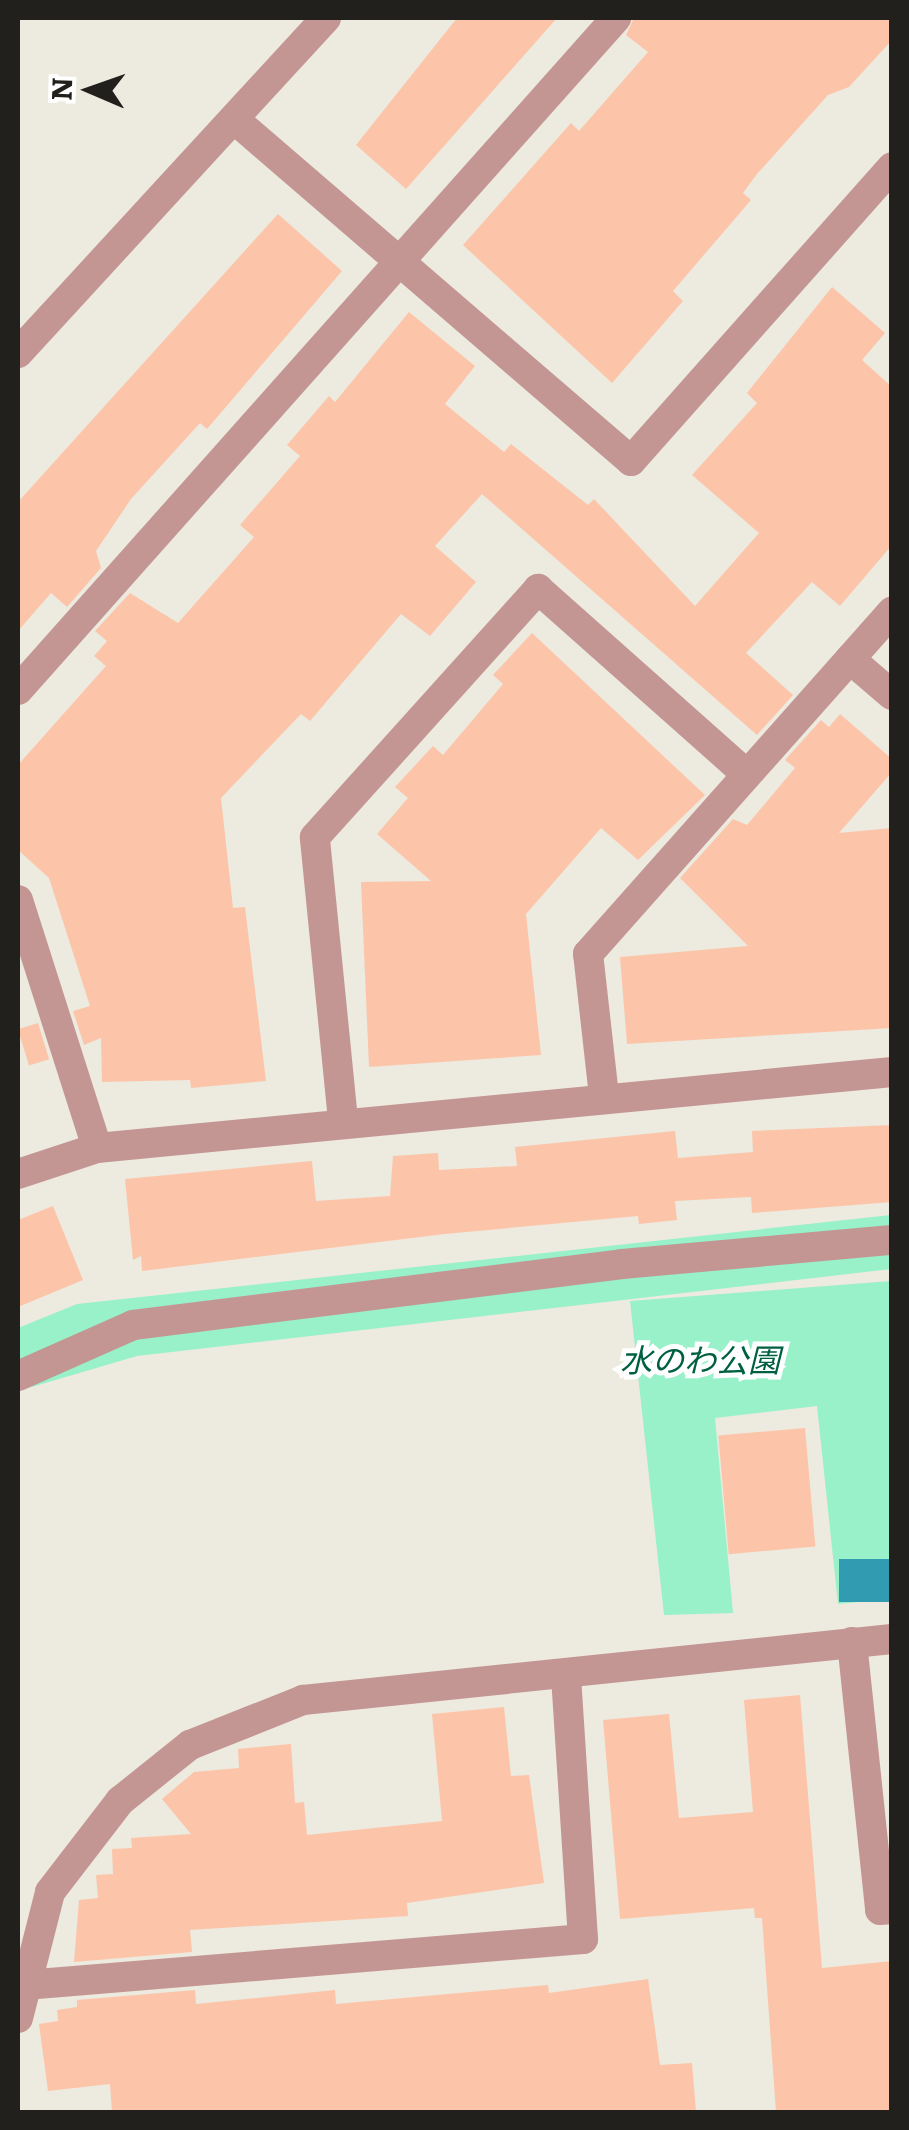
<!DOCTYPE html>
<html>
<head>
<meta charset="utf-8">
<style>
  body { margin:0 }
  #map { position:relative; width:909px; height:2130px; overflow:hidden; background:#edeadf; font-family:Literata,"Noto Sans JP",serif }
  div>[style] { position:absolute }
  .green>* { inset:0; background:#98f1c9 }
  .water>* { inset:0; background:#319bb1; transform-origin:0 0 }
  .building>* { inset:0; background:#fcc5a9; transform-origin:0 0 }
  .minor>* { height:30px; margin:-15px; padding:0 15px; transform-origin:15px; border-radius:15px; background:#c49693 }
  span { translate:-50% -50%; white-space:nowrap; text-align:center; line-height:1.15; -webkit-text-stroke:10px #fff; paint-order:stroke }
  .park-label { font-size:32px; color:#006042; font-style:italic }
  .frame { position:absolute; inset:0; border:20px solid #21201c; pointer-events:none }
  .north { position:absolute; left:40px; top:40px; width:100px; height:100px; -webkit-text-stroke:8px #fff; paint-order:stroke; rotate:272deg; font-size:28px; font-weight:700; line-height:40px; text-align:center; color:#21201c }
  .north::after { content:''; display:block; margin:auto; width:35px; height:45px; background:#21201c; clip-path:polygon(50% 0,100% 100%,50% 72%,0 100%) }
</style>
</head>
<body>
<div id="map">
  <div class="green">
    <div style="clip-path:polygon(891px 1215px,891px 1269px,137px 1356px,18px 1391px,18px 1328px,77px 1304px)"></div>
    <div style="clip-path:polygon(891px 1281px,891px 1599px,838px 1604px,817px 1406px,715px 1418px,733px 1613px,664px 1615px,630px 1301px)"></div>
  </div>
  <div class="water">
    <div style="left:891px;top:1559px;width:43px;height:52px;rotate:90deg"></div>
  </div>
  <div class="building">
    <div style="clip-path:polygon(457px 18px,557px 18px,406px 189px,356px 145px)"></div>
    <div style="clip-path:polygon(634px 18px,892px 18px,892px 40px,849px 87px,828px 95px,757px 174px,743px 193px,751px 200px,673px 291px,683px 301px,612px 383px,463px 245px,571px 123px,579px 131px,648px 52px,626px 35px)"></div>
    <div style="clip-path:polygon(278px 214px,342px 271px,207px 429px,200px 423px,131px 499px,96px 551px,101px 568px,67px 607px,51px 593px,18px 631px,18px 502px)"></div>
    <div style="clip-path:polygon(832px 287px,885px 333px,862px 360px,892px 387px,892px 545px,840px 606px,812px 582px,746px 653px,793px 695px,757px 735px,482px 494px,435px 546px,476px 582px,430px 636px,401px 614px,310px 721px,301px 714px,221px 798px,233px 908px,245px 907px,266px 1081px,191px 1088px,190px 1080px,102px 1082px,101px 1038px,84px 1045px,73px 1011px,90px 1006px,49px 878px,18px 850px,18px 765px,106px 666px,94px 656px,107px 641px,95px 631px,130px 593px,178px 623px,254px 537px,240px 525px,300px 456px,287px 445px,329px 396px,335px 402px,409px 312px,475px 366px,445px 404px,504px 452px,511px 444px,588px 505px,594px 499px,695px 606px,759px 533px,692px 475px,757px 403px,747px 393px)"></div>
    <div style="clip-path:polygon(532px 633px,705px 795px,638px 860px,601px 828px,526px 914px,541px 1055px,369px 1067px,361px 882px,431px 881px,377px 834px,408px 798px,395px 787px,433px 746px,443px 755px,503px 684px,493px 675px)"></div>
    <div style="clip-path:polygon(840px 714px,892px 759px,892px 772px,839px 833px,892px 828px,892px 1028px,627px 1044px,620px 957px,748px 946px,680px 878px,733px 819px,747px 825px,795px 768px,785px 760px,821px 720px,829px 727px)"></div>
    <div style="left:38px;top:1023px;width:38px;height:21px;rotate:73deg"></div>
    <div style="clip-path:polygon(892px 1125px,892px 1202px,752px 1213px,751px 1197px,675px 1201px,677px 1220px,639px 1224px,638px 1216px,445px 1234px,142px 1271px,141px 1256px,133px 1260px,125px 1179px,312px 1161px,316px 1201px,390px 1196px,393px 1156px,438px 1153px,439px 1170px,517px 1166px,515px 1147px,675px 1131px,678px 1158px,753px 1152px,752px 1131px)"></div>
    <div style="clip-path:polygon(53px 1206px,83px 1280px,18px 1307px,18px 1220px)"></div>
    <div style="left:805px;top:1428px;width:119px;height:87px;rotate:85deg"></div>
    <div style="clip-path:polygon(800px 1695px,822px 1968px,892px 1961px,892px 2112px,776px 2112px,762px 1918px,755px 1918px,754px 1908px,620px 1919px,603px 1720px,669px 1714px,679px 1818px,753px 1812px,744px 1700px)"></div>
    <div style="clip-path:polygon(504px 1707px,511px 1776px,529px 1775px,544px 1883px,407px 1903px,408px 1916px,190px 1930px,192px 1952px,74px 1962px,79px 1900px,98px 1898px,96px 1875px,113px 1874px,112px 1849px,132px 1848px,131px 1838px,191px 1834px,162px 1799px,194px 1772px,239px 1768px,238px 1749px,291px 1744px,295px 1803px,304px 1802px,307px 1835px,442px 1821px,432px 1714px)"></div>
    <div style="clip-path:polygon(648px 1979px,660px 2065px,692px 2063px,696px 2112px,112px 2112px,110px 2084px,48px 2091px,39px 2024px,58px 2021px,57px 2010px,77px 2007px,77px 2000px,195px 1990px,196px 2004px,335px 1990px,336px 2004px,548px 1985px,549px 1993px)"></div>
  </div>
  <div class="minor">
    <div style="left:234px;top:119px;width:524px;rotate:40.74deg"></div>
    <div style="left:631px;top:461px;width:393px;rotate:-48.4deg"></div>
    <div style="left:18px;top:353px;width:455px;rotate:-47.4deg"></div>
    <div style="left:850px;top:659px;width:55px;rotate:40.6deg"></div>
    <div style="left:18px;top:690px;width:900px;rotate:-48.33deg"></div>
    <div style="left:18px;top:900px;width:260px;rotate:72.3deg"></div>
    <div style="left:604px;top:1096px;width:143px;rotate:-96.4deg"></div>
    <div style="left:588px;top:954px;width:458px;rotate:-48.4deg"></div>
    <div style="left:343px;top:1120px;width:284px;rotate:-95.7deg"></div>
    <div style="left:315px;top:837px;width:334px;rotate:-48deg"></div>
    <div style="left:538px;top:589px;width:274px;rotate:41.6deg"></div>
    <div style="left:18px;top:1174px;width:83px;rotate:-18.2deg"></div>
    <div style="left:97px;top:1148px;width:799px;rotate:-5.46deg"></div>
    <div style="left:18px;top:1376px;width:126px;rotate:-23.9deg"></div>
    <div style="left:133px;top:1325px;width:493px;rotate:-7.1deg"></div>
    <div style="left:622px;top:1264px;width:271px;rotate:-5.1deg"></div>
    <div style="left:852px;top:1642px;width:269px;rotate:84deg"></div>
    <div style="left:880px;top:1910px;width:12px;rotate:-5deg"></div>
    <div style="left:25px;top:1985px;width:560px;rotate:-4.71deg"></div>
    <div style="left:583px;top:1939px;width:265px;rotate:-93.7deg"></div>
    <div style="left:18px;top:2018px;width:130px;rotate:-75.7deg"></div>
    <div style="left:50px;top:1892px;width:115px;rotate:-52.4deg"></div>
    <div style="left:120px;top:1801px;width:90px;rotate:-38.7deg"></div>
    <div style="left:190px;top:1745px;width:122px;rotate:-21.7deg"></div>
    <div style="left:303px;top:1700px;width:592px;rotate:-5.91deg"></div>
  </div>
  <div class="park-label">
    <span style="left:700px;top:1358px">水のわ公園</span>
  </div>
  <div class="frame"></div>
  <div class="north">N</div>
</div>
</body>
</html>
